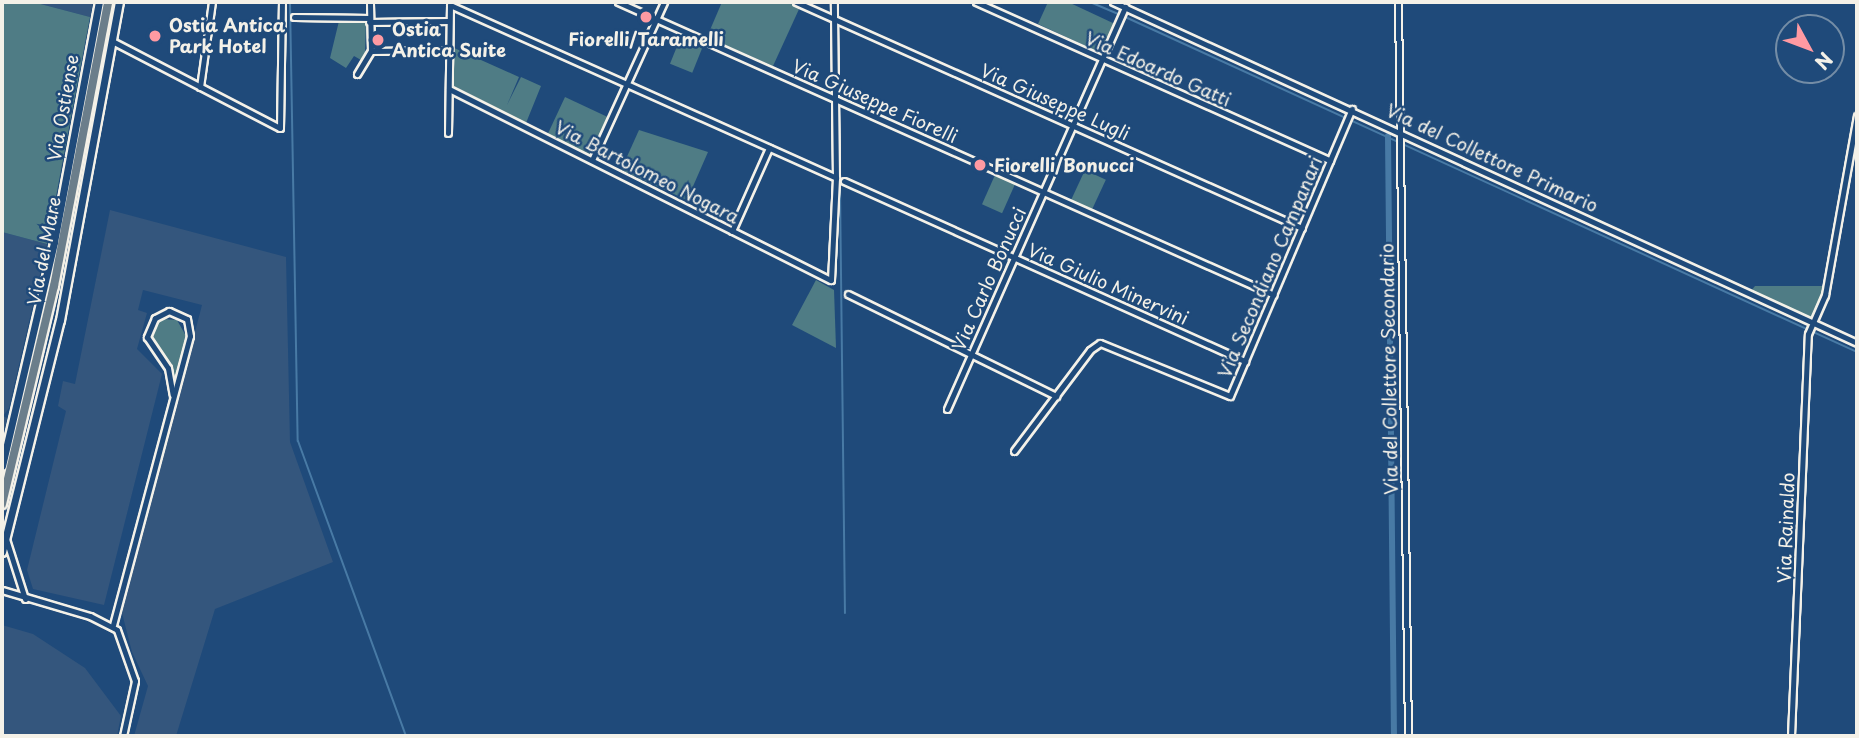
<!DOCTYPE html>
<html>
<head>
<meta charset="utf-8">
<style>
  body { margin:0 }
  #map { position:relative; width:1859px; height:738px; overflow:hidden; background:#1f4a7a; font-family:"Playpen Sans",sans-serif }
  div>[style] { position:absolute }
  .built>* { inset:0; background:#34567d }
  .green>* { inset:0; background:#4f7c85; transform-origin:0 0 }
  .stream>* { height:2px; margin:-1px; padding:0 1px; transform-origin:1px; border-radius:1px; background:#487aa5 }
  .canal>* { height:6px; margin:-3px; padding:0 3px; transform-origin:3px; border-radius:3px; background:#487aa5 }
  .roads { filter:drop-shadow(2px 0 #f4f1e8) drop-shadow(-2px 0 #f4f1e8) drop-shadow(0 2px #f4f1e8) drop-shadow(0 -2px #f4f1e8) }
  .street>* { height:5px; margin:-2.5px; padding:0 2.5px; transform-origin:2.5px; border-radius:2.5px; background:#1f4a7a }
  .secondary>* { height:7px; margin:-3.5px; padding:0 3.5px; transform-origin:3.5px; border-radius:3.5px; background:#1f4a7a }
  .primary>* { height:8px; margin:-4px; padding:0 4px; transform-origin:4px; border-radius:4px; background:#6b7e8b }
  .dots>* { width:19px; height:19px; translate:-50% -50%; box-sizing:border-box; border:4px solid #1f4a7a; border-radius:50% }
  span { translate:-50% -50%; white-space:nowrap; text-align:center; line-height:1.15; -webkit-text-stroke:5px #1f4a7a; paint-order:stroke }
  .poi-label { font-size:18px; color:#f4f1e8; font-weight:700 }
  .left { translate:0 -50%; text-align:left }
  .street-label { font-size:18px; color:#f4f1e8 }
  .frame { position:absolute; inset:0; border:4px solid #f4f1e8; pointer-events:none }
  .north { position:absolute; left:1775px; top:14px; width:70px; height:70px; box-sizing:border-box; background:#1f4a7a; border:2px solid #748da6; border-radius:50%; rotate:131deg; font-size:19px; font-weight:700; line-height:28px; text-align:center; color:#f4f1e8 }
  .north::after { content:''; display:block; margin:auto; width:24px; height:32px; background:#ff9aa2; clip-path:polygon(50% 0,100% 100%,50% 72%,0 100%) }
</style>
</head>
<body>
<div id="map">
  <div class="built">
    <div style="clip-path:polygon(33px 2px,93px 2px,90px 17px)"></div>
    <div style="clip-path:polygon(110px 210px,286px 257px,290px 442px,333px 562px,215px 609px,176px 736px,134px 736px,148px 686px,132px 652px,122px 613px,202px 305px,143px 290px,138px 310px,147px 313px,137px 349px,162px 374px,104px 605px,33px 589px,27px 570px,66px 411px,58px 406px,63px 381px,75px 384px)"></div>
    <div style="clip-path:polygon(2px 232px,47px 244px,9px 408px,3px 416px,7px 418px,2px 439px)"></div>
    <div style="clip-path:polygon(2px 625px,33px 634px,85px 668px,121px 716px,117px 736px,2px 736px)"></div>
  </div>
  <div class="green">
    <div style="clip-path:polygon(2px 2px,33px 2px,90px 17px,47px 244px,2px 232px)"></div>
    <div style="clip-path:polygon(722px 2px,788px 2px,800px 7px,773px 66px,707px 37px)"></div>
    <div style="clip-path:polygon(1048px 2px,1068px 2px,1115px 24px,1101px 53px,1038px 24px)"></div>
    <div style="clip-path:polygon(339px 21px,366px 22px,365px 53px,361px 60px,354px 56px,346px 68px,330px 58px)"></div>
    <div style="left:682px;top:34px;width:24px;height:32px;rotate:22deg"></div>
    <div style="clip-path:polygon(452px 47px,519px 77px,507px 105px,521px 77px,541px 86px,526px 123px,452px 85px)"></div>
    <div style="left:565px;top:97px;width:50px;height:43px;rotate:25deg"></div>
    <div style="clip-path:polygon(639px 130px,708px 152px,687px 200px,621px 170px)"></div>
    <div style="left:1085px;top:170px;width:23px;height:33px;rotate:25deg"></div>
    <div style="left:995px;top:175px;width:22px;height:32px;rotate:24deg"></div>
    <div style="clip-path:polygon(816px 280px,834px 290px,836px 348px,792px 325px)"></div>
    <div style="clip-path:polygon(1755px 286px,1822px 286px,1823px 292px,1812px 318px,1751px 291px)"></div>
    <div style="clip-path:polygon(162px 319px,177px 320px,186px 336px,174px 380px,170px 364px,151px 340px,152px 328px)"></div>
  </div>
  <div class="stream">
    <div style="left:290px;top:2px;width:439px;rotate:89deg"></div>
    <div style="left:298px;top:441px;width:314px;rotate:69.9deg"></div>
    <div style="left:838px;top:2px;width:95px;rotate:89.4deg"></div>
    <div style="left:1090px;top:2px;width:30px;rotate:23deg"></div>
    <div style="left:1123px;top:16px;width:807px;rotate:24.6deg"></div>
    <div style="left:839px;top:103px;width:510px;rotate:89.33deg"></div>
  </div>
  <div class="canal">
    <div style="left:1388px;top:136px;width:600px;rotate:89.43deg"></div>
  </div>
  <div class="roads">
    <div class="street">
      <div style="left:618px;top:2px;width:718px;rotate:24.07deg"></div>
      <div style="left:796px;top:2px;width:554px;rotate:24.07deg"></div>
      <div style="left:976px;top:2px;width:388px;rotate:24.1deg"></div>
      <div style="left:1113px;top:2px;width:818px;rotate:24.62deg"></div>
      <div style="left:1398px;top:2px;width:734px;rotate:89.22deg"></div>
      <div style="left:450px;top:5px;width:423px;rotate:24.1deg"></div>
      <div style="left:294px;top:17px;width:76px;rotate:0.8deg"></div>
      <div style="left:369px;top:22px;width:80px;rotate:-0.7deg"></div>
      <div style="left:112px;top:41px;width:189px;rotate:27.4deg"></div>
      <div style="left:280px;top:128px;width:126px;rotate:-89.1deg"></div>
      <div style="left:371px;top:51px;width:78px;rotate:-0.7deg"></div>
      <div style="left:357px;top:74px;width:27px;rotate:-59deg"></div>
      <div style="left:371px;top:51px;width:49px;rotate:-91.2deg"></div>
      <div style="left:200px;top:87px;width:86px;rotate:-82deg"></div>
      <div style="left:449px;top:89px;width:427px;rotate:26.6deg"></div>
      <div style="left:831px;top:280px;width:102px;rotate:-87.2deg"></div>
      <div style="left:836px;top:178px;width:176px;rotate:-90.7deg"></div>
      <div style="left:448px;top:133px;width:128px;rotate:-89.1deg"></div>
      <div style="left:592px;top:160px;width:174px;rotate:-65.5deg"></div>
      <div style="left:844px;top:181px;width:440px;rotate:24.2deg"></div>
      <div style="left:732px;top:231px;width:91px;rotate:-66deg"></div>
      <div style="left:848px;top:294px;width:232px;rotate:26.1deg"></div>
      <div style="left:947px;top:409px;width:440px;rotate:-66.1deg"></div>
      <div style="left:1014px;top:451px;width:126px;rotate:-53deg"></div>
      <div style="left:1090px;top:350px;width:12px;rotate:-35deg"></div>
      <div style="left:1100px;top:343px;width:140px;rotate:22.2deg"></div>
      <div style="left:1230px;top:396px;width:312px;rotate:-67deg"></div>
      <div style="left:6px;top:539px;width:63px;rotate:72.4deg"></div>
      <div style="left:2px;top:590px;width:92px;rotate:16.5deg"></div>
      <div style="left:90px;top:616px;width:30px;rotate:27deg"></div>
      <div style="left:117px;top:630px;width:54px;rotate:70.6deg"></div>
      <div style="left:135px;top:681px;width:56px;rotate:102.3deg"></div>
      <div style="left:113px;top:625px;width:299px;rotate:-75.1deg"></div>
      <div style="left:190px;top:336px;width:17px;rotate:-100deg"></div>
      <div style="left:187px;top:319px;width:20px;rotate:-156deg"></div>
      <div style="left:169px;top:311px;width:16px;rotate:153deg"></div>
      <div style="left:155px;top:318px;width:21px;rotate:113deg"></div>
      <div style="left:147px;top:337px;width:37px;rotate:56deg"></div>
      <div style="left:168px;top:368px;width:27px;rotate:80deg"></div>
      <div style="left:1791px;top:736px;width:402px;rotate:-87.6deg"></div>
      <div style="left:1808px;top:334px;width:43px;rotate:-66.4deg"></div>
      <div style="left:1825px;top:295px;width:182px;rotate:-79.9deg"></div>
    </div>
    <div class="secondary">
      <div style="left:2px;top:466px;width:230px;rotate:-76.9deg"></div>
      <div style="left:54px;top:242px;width:244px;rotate:-79.4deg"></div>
      <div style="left:2px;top:552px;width:239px;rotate:-76deg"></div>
      <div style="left:60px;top:320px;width:323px;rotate:-79.5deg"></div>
    </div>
    <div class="primary">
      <div style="left:2px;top:504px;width:224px;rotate:-76.6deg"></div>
      <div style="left:54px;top:286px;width:289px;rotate:-79.2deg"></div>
    </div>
  </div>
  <div class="dots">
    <div style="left:646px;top:17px;background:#ff9aa2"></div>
    <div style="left:155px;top:36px;background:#ff9aa2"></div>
    <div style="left:378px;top:40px;background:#ff9aa2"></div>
    <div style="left:980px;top:165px;background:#ff9aa2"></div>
  </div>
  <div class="poi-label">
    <span class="left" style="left:169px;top:36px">Ostia Antica<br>Park Hotel</span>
    <span class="left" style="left:392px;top:40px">Ostia<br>Antica Suite</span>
    <span style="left:646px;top:39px">Fiorelli/Taramelli</span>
    <span class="left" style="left:994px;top:165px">Fiorelli/Bonucci</span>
  </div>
  <div class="street-label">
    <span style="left:1158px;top:69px;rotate:24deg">Via Edoardo Gatti</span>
    <span style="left:875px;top:101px;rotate:24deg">Via Giuseppe Fiorelli</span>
    <span style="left:1055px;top:102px;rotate:24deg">Via Giuseppe Lugli</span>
    <span style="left:63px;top:108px;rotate:-80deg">Via Ostiense</span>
    <span style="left:1492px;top:158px;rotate:25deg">Via del Collettore Primario</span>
    <span style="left:647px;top:172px;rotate:27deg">Via Bartolomeo Nogara</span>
    <span style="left:44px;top:251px;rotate:-79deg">Via del Mare</span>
    <span style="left:1270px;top:267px;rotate:-67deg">Via Secondiano Campanari</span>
    <span style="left:989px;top:279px;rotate:-66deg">Via Carlo Bonucci</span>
    <span style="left:1108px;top:284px;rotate:24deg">Via Giulio Minervini</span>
    <span style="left:1389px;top:369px;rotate:-91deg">Via del Collettore Secondario</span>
    <span style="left:1786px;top:528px;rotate:-88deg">Via Rainaldo</span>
  </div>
  <div class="frame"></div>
  <div class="north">N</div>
</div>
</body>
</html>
